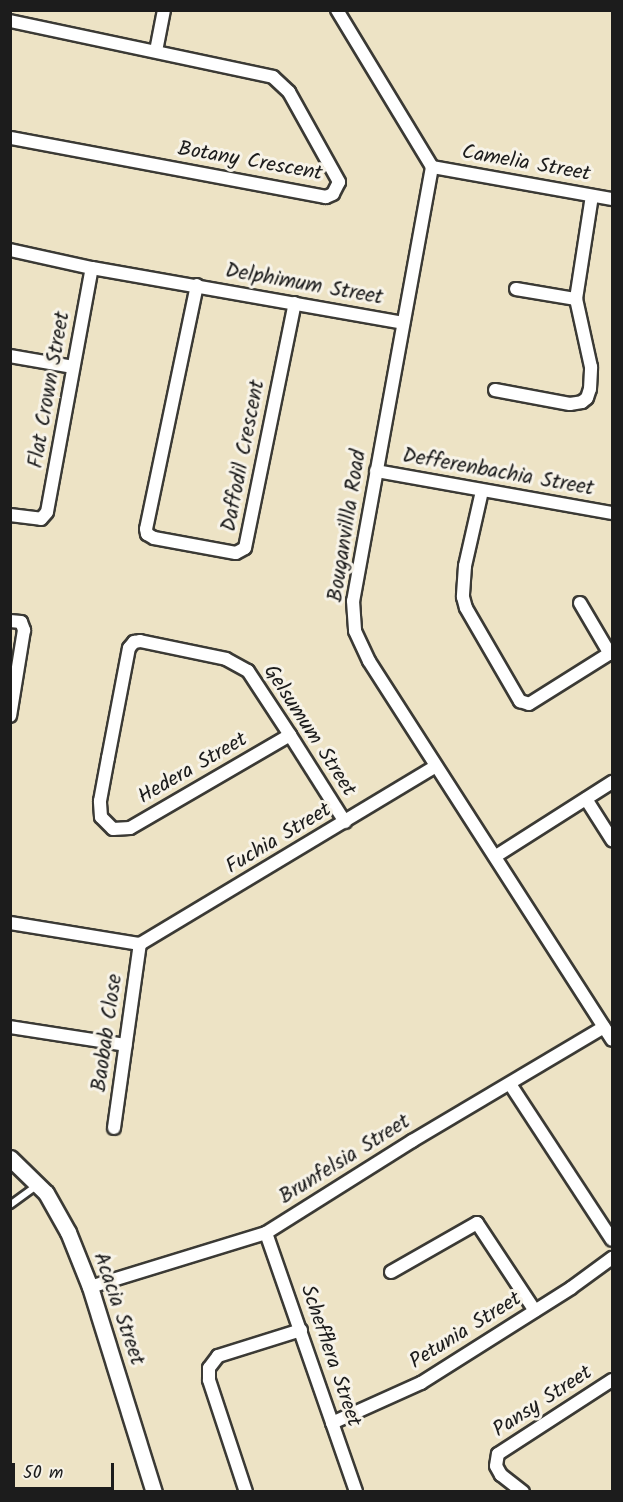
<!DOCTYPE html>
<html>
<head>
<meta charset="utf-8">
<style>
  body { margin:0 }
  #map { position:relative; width:623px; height:1502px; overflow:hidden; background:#ede3c5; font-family:Kalam,sans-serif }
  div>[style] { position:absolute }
  .roads { filter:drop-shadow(2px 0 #3b3a35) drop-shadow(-2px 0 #3b3a35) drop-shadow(0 2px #3b3a35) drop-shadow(0 -2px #3b3a35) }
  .service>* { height:6px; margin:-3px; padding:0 3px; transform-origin:3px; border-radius:3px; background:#fff }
  .minor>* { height:12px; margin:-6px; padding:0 6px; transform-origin:6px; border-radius:6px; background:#fff }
  .tertiary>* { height:15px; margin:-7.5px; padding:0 7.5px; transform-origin:7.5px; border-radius:7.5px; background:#fff }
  span { translate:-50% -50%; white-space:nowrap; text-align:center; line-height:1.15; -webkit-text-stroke:6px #f7f3e8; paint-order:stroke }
  .street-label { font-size:21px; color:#1c1c1c }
  .frame { position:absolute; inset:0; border:12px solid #1c1c1c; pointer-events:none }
  .scale { position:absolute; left:12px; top:1463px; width:102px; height:27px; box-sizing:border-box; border:3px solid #1c1c1c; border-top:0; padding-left:8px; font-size:18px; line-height:21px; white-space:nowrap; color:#1c1c1c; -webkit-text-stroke:4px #f7f3e8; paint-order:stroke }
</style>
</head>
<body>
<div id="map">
  <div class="roads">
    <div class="service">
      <div style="left:10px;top:1205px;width:34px;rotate:-36deg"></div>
    </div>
    <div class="minor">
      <div style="left:337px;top:10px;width:184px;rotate:58.8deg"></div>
      <div style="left:432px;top:167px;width:441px;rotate:100.3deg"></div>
      <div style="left:353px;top:601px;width:30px;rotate:86deg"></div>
      <div style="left:355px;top:631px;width:33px;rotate:65deg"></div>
      <div style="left:369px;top:661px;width:450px;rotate:57.3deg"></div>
      <div style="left:10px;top:21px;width:269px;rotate:12deg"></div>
      <div style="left:273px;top:77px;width:22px;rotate:43deg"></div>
      <div style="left:289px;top:92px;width:103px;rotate:60.9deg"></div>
      <div style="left:339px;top:182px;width:13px;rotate:117deg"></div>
      <div style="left:333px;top:194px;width:8px;rotate:157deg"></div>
      <div style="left:326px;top:197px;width:321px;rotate:-169.4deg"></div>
      <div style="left:156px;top:51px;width:42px;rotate:-79deg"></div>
      <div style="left:432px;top:167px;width:183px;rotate:10.1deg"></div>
      <div style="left:10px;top:250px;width:84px;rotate:12.4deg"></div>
      <div style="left:92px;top:268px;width:316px;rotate:10deg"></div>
      <div style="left:197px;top:285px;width:249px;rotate:101.8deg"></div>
      <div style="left:146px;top:529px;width:5px;rotate:79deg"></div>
      <div style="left:147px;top:534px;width:8px;rotate:30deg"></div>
      <div style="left:154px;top:538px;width:83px;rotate:10.4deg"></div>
      <div style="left:236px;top:553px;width:10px;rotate:-29deg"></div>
      <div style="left:245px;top:548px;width:250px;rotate:-78.5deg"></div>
      <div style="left:516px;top:289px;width:61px;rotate:9.5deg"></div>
      <div style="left:10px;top:356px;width:64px;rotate:9.9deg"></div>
      <div style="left:495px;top:390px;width:76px;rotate:10.6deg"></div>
      <div style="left:570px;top:404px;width:12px;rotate:-9deg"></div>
      <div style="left:582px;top:402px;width:6px;rotate:-39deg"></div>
      <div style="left:587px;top:398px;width:9px;rotate:-72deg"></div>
      <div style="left:590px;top:389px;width:22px;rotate:-87deg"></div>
      <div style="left:591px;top:367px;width:70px;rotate:-102.4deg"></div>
      <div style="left:576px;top:299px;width:104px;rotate:-81.2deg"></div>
      <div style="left:376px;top:471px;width:240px;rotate:10.1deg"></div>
      <div style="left:482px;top:491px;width:77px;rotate:102.8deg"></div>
      <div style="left:465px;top:566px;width:31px;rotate:94deg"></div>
      <div style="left:463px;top:597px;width:11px;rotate:75deg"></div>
      <div style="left:466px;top:608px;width:108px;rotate:59.9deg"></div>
      <div style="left:520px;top:701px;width:9px;rotate:18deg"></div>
      <div style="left:529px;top:704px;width:98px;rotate:-32.1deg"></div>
      <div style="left:10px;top:515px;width:31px;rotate:7deg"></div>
      <div style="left:41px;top:519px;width:9px;rotate:-49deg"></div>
      <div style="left:47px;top:512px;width:248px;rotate:-79.6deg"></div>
      <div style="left:580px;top:603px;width:59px;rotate:59.5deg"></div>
      <div style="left:10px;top:621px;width:11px;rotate:5deg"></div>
      <div style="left:21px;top:622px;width:9px;rotate:69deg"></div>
      <div style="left:24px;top:630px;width:87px;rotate:99.2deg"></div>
      <div style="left:290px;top:735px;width:185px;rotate:149.8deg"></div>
      <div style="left:130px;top:828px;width:17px;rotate:177deg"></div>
      <div style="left:113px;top:829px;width:17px;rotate:-135deg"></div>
      <div style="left:101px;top:817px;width:16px;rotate:-94deg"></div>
      <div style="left:100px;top:801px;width:44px;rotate:-79.5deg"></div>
      <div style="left:108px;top:758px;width:112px;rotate:-79.2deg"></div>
      <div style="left:129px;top:648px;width:8px;rotate:-50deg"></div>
      <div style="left:134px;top:642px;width:6px;rotate:-9deg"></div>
      <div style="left:140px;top:641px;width:88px;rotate:11.8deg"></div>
      <div style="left:226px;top:659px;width:25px;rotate:29deg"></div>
      <div style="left:248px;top:671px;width:77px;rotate:56.7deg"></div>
      <div style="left:290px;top:735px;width:103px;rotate:57.7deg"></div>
      <div style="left:586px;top:799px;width:49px;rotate:57.6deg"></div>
      <div style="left:496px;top:856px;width:138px;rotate:-32.5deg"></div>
      <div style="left:10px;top:923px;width:132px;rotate:9.2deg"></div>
      <div style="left:140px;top:944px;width:345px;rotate:-31deg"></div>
      <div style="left:10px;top:1027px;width:117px;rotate:8.8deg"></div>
      <div style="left:510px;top:1084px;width:186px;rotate:56.8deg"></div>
      <div style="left:114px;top:1128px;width:186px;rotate:-82deg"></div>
      <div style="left:266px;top:1233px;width:274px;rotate:70.8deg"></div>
      <div style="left:391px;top:1272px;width:99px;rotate:-29.7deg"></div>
      <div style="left:477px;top:1223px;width:105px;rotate:56.6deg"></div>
      <div style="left:90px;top:1287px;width:184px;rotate:-17.1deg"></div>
      <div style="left:266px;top:1233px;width:173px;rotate:-32.2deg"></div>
      <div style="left:412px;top:1141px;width:223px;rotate:-30.7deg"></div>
      <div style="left:332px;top:1423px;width:98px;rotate:-24.2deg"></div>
      <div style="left:421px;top:1383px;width:178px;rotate:-32.3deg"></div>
      <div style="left:571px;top:1288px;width:51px;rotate:-36.2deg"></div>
      <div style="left:246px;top:1492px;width:118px;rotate:-108.3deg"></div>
      <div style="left:209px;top:1380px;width:12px;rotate:-90deg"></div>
      <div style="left:209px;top:1368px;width:15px;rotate:-53deg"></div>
      <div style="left:218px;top:1356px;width:87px;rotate:-17.4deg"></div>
      <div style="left:523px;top:1492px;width:28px;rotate:-142deg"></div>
      <div style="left:501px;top:1475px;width:10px;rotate:-119deg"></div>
      <div style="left:496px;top:1466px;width:12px;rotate:-81deg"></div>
      <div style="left:498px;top:1454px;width:136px;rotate:-33deg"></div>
    </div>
    <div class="tertiary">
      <div style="left:10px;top:1158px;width:50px;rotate:44.2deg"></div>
      <div style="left:46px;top:1193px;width:45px;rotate:60.6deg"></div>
      <div style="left:68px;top:1232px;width:59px;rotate:68.2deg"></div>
      <div style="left:90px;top:1287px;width:215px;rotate:72.7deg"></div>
    </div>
  </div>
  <div class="street-label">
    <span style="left:250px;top:162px;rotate:10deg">Botany Crescent</span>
    <span style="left:526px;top:164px;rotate:10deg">Camelia Street</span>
    <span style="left:304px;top:285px;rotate:10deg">Delphimum Street</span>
    <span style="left:50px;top:390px;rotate:-80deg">Flat Crown Street</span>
    <span style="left:244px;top:456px;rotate:-79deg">Daffodil Crescent</span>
    <span style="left:498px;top:473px;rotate:10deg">Defferenbachia Street</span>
    <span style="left:348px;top:526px;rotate:-81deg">Bouganvillla Road</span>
    <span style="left:309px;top:731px;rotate:57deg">Gelsumum Street</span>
    <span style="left:193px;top:769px;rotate:-30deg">Hedera Street</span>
    <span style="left:279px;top:839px;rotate:-31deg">Fuchia Street</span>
    <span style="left:108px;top:1033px;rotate:-82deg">Baobab Close</span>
    <span style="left:345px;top:1160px;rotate:-32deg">Brunfelsia Street</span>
    <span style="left:118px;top:1309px;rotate:71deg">Acacia Street</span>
    <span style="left:466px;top:1331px;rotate:-32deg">Petunia Street</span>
    <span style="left:330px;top:1356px;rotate:71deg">Schefflera Street</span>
    <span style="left:543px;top:1402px;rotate:-33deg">Pansy Street</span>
  </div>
  <div class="frame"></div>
  <div class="scale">50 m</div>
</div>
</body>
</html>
